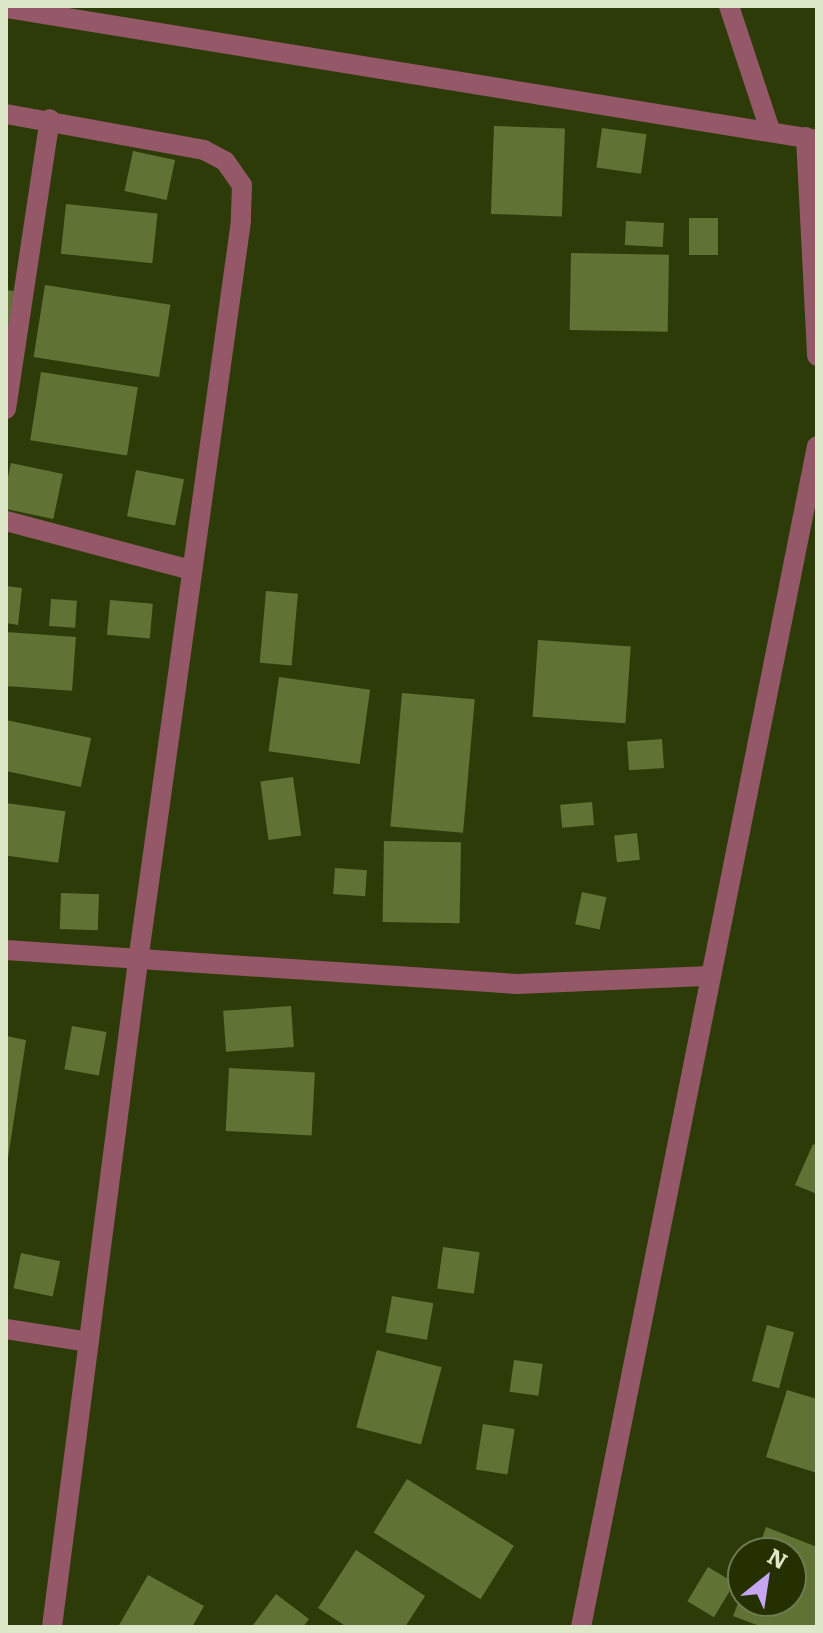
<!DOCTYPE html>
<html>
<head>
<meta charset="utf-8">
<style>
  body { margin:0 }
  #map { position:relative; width:823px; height:1633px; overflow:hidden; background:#2d3b09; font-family:Literata,serif }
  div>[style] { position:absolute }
  .building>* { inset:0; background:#607335; transform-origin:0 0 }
  .service>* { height:20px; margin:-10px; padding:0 10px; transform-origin:10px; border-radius:10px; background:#945868 }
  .minor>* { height:20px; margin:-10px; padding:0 10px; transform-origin:10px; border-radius:10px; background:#945868 }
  span { translate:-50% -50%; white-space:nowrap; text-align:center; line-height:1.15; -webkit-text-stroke:7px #243000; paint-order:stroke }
  .frame { position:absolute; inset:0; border:8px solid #dce8c8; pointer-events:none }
  .north { position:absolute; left:727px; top:1537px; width:80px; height:80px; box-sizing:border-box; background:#243000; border:2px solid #6e7a50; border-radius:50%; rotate:30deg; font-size:22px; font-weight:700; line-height:32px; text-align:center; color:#dce8c8 }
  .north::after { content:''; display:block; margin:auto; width:28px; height:36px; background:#c6a6f0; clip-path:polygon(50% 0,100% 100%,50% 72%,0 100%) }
</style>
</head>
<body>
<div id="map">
  <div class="building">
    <div style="left:494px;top:126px;width:71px;height:88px;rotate:2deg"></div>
    <div style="left:602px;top:128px;width:45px;height:40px;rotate:8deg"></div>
    <div style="left:133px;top:151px;width:43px;height:41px;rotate:12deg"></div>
    <div style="left:66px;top:204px;width:92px;height:50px;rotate:6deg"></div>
    <div style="left:689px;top:218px;width:29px;height:37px"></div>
    <div style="left:626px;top:221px;width:38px;height:24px;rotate:3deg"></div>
    <div style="left:571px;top:253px;width:98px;height:77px;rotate:1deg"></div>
    <div style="left:45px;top:285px;width:127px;height:73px;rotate:9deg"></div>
    <div style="clip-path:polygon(6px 290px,14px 291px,8px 332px,6px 332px)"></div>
    <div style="left:41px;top:372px;width:98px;height:69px;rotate:9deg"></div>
    <div style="left:11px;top:463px;width:53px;height:46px;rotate:12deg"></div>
    <div style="left:136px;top:470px;width:49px;height:47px;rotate:11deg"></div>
    <div style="clip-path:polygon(6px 586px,22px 588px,18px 625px,6px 623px)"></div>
    <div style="left:266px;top:591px;width:32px;height:72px;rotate:5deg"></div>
    <div style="left:51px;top:599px;width:26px;height:27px;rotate:4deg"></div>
    <div style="left:110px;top:600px;width:43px;height:35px;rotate:5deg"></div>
    <div style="left:6px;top:632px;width:70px;height:54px;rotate:4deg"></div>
    <div style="left:538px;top:640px;width:93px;height:77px;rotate:4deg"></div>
    <div style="left:279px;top:677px;width:92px;height:75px;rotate:8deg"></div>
    <div style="left:402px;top:693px;width:73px;height:134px;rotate:5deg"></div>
    <div style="left:6px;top:720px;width:87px;height:50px;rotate:12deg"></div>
    <div style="left:662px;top:739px;width:29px;height:35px;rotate:86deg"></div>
    <div style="left:293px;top:777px;width:59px;height:33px;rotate:82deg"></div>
    <div style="left:592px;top:802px;width:23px;height:32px;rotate:85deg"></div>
    <div style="left:6px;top:803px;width:60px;height:52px;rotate:8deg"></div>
    <div style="left:637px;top:833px;width:27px;height:23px;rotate:84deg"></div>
    <div style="left:384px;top:841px;width:77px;height:81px;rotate:1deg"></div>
    <div style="left:335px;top:868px;width:32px;height:26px;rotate:4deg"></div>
    <div style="left:582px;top:892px;width:25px;height:33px;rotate:12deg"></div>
    <div style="left:61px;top:893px;width:38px;height:36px;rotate:2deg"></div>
    <div style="left:291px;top:1006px;width:41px;height:68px;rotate:86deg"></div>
    <div style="left:72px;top:1026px;width:35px;height:44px;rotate:10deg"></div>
    <div style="clip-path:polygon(6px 1036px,26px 1040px,8px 1158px,6px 1158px)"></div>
    <div style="left:229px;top:1068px;width:86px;height:63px;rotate:3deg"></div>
    <div style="clip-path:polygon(813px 1144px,817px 1146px,817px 1194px,795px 1185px)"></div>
    <div style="left:443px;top:1247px;width:37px;height:42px;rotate:8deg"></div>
    <div style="left:21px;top:1253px;width:40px;height:36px;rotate:12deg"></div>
    <div style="left:392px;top:1296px;width:42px;height:37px;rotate:10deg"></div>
    <div style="left:767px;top:1325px;width:28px;height:58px;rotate:15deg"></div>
    <div style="left:377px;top:1350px;width:67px;height:80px;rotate:15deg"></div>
    <div style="left:514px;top:1360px;width:29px;height:32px;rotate:8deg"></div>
    <div style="clip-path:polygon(787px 1390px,817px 1399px,817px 1473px,766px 1457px)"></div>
    <div style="left:483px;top:1424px;width:32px;height:46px;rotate:9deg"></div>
    <div style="left:407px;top:1479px;width:126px;height:63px;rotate:32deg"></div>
    <div style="clip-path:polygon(766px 1527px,817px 1547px,816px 1627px,762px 1627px,733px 1616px,743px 1591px,743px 1601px,791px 1601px,791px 1553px,757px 1553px)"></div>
    <div style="clip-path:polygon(356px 1550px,425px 1596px,405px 1627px,347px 1627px,318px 1608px)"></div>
    <div style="left:708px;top:1567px;width:31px;height:40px;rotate:31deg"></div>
    <div style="clip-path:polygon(148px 1575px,204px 1606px,192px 1627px,118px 1627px)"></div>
    <div style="clip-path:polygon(276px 1594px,309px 1619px,303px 1627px,253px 1625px)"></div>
  </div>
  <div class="service">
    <div style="left:6px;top:114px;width:201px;rotate:10.3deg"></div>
    <div style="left:204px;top:150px;width:24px;rotate:28deg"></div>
    <div style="left:225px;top:161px;width:29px;rotate:55deg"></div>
    <div style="left:242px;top:185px;width:36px;rotate:92deg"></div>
    <div style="left:241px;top:221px;width:747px;rotate:97.92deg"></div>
    <div style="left:138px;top:961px;width:672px;rotate:97.36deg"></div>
    <div style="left:6px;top:409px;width:293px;rotate:-81.4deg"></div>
    <div style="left:6px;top:521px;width:192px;rotate:14.8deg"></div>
    <div style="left:6px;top:950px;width:512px;rotate:3.81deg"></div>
    <div style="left:517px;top:984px;width:194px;rotate:-2.4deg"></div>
    <div style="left:6px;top:1329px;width:84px;rotate:8.9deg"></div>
  </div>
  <div class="minor">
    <div style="left:729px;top:6px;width:131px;rotate:71.7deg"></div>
    <div style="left:6px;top:8px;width:822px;rotate:9.24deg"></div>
    <div style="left:806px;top:137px;width:219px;rotate:87.1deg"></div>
    <div style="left:581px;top:1627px;width:1204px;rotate:-78.7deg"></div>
  </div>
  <div class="frame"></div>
  <div class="north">N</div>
</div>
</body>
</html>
